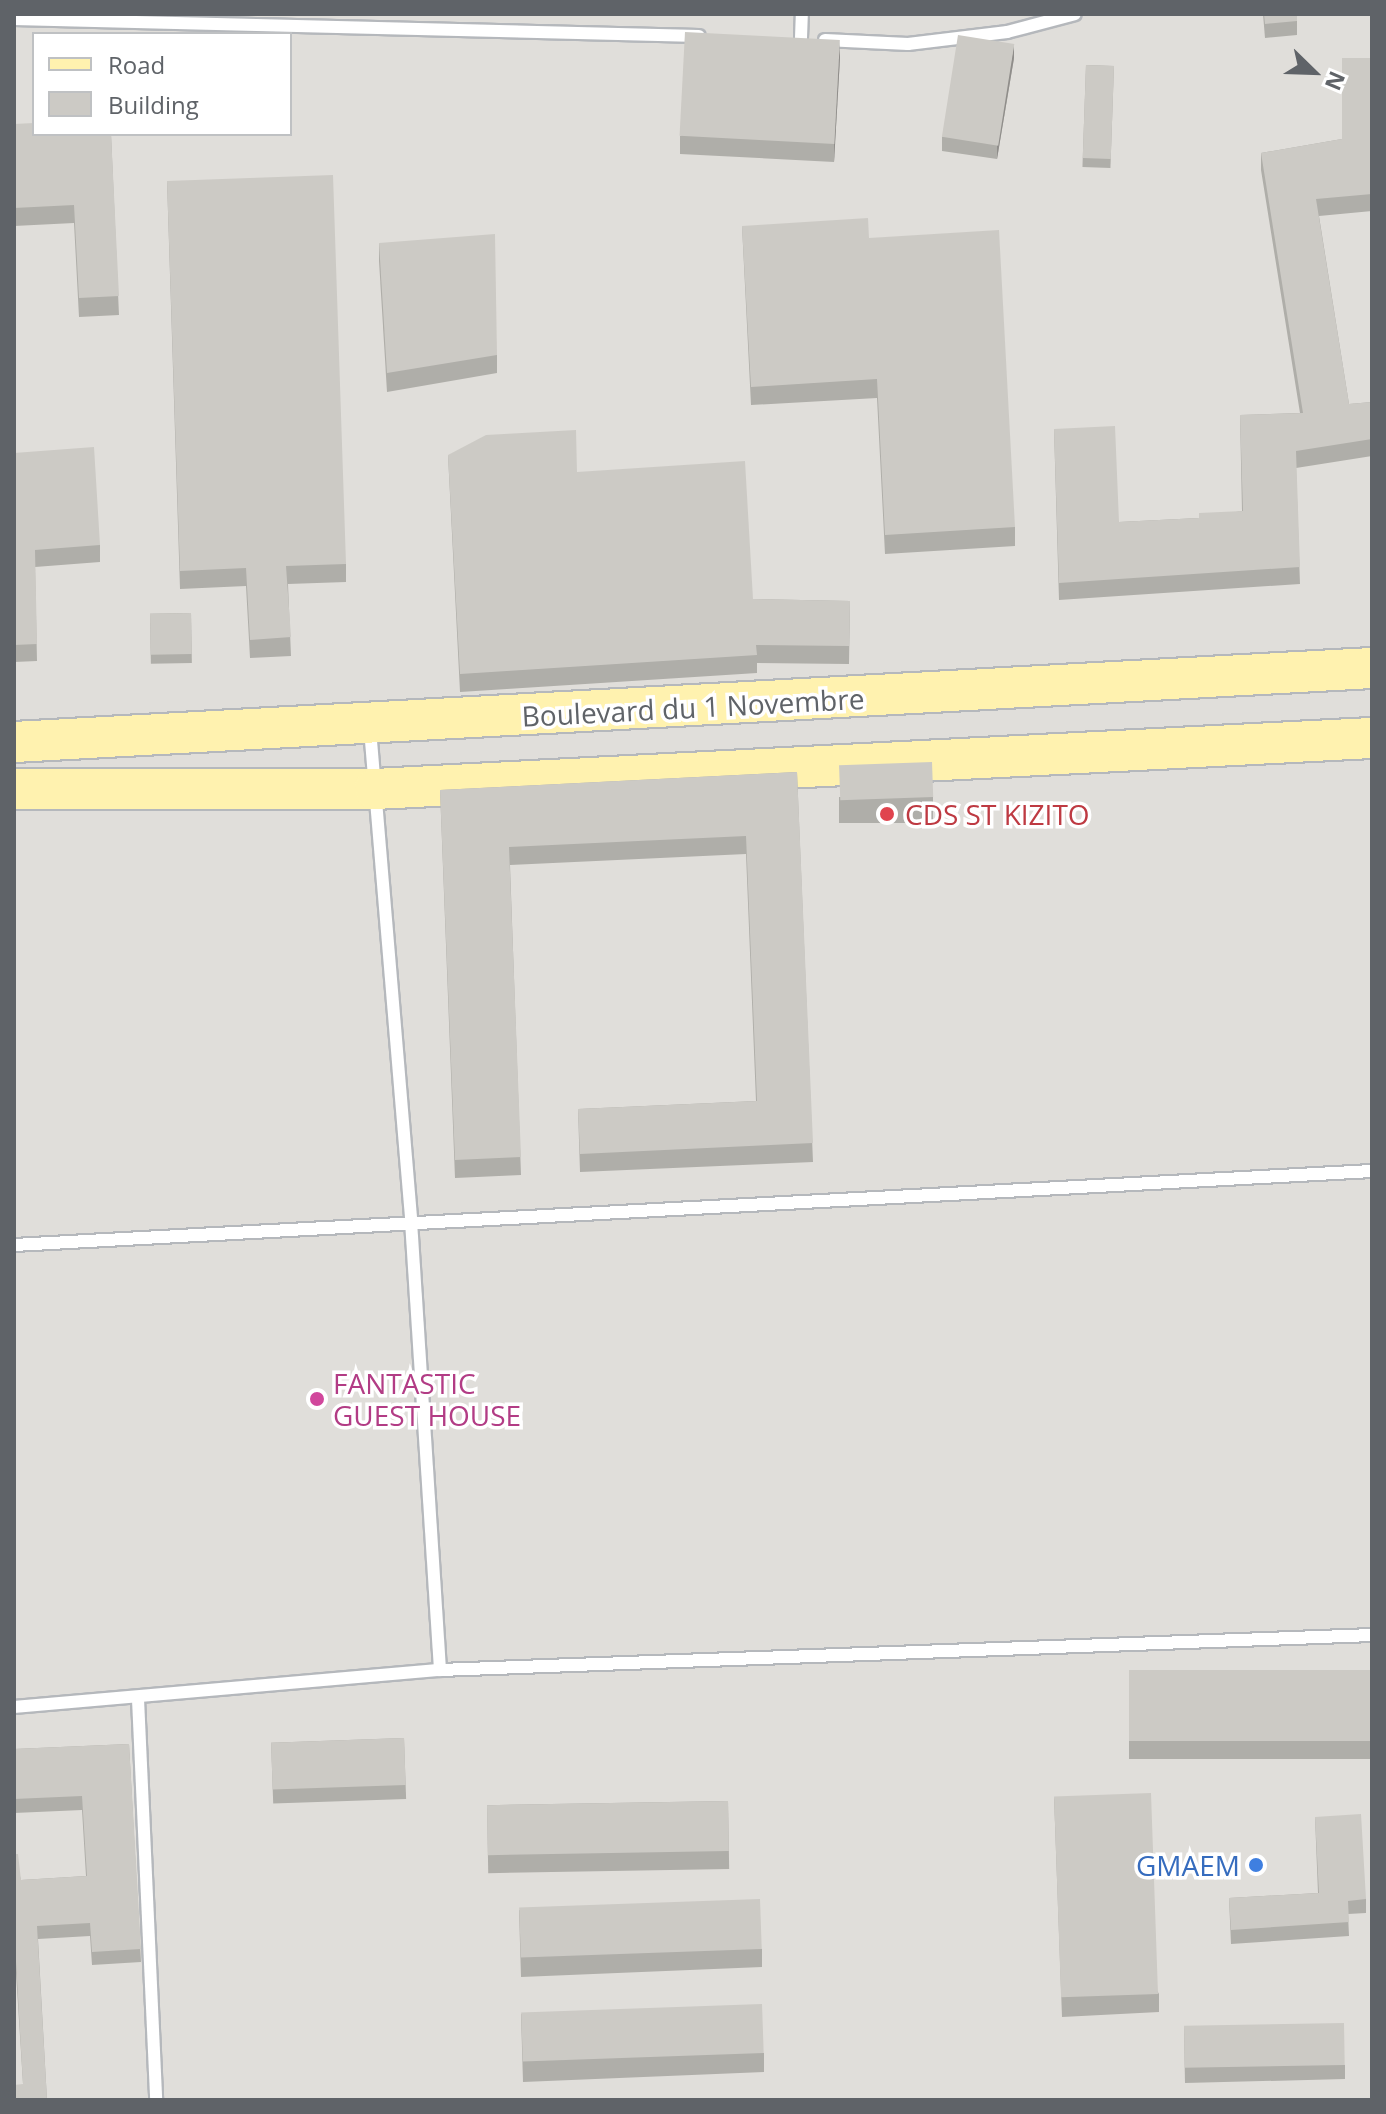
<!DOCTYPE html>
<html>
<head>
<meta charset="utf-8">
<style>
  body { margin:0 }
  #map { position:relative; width:1386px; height:2114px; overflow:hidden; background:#f1efe8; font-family:"Open Sans",sans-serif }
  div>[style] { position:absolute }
  .industrial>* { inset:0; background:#e0deda }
  .roads { filter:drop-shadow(2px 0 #b5b8bc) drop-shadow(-2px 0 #b5b8bc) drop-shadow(0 2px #b5b8bc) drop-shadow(0 -2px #b5b8bc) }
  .service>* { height:12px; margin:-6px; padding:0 6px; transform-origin:6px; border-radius:6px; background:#fff }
  .primary>* { height:40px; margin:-20px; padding:0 20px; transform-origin:20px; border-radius:20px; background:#fff2af }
  .wall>* { inset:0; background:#afaea9; transform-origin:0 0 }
  .shaded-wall>* { inset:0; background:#8f8d8a }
  .building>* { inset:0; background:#cccac5; transform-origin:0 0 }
  .dots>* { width:22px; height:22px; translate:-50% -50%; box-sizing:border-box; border:4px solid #fff; border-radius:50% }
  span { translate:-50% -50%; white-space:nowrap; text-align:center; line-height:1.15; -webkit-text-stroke:7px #fff; paint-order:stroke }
  .street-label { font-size:28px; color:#5f6368 }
  .health-label { font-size:28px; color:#be3a42 }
  .left { translate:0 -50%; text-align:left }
  .hotel-label { font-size:28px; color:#b23c85 }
  .shop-label { font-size:28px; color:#366cbe }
  .right { translate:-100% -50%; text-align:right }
  .frame { position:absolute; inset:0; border:16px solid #5f6368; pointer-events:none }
  .legend { position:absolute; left:32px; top:32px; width:260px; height:104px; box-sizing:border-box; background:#fff; border:2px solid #bfc1c3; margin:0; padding:10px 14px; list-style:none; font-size:24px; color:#5f6368 }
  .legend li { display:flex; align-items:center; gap:16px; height:40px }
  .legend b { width:40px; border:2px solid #bfc1c3 }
  .north { position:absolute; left:1274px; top:32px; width:80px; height:80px; -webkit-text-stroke:6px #fff; paint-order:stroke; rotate:113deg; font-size:22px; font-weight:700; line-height:32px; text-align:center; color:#5f6368 }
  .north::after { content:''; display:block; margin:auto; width:28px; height:36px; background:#5f6368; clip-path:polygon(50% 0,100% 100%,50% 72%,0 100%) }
</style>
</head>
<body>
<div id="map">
  <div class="industrial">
    <div style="clip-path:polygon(evenodd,14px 14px,1372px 14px,1372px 2100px,14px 2100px,14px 14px,34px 34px,290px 34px,290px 134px,34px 134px,34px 34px)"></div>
  </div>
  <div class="roads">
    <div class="service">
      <div style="left:14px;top:19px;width:685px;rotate:1.42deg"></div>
      <div style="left:801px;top:38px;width:24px;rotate:-88deg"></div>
      <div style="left:825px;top:40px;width:83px;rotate:2.8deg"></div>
      <div style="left:908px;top:44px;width:100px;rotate:-6.9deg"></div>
      <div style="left:1007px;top:32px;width:70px;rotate:-14.8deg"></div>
      <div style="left:370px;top:729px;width:494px;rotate:85.2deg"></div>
      <div style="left:411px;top:1221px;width:450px;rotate:86.3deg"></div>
      <div style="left:14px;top:1245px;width:1360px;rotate:-3.12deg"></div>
      <div style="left:138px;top:1699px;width:401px;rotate:87.4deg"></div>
      <div style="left:14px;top:1707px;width:428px;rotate:-5deg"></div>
      <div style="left:440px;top:1670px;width:933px;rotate:-2.15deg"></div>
    </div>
    <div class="primary">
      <div style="left:14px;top:742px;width:1360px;rotate:-3.12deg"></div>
      <div style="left:14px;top:789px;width:361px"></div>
      <div style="left:375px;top:789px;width:998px;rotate:-2.93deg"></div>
    </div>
  </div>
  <div class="wall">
    <div style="clip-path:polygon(1263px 14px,1297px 14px,1297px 35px,1265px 38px)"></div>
    <div style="clip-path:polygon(840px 58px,834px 162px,680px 154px,680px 136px)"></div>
    <div style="clip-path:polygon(1014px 58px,997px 159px,942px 151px,942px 137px)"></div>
    <div style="clip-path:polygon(1372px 58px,1372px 211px,1319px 216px,1349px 404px,1372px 402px,1372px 456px,1296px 468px,1300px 584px,1059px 600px,1054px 429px,1119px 522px,1199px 518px,1242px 511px,1240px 415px,1300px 413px,1261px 170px,1261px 153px,1342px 139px)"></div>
    <div style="left:1086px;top:65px;width:28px;height:102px;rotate:2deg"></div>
    <div style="clip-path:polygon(14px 124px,111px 134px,119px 315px,79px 317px,74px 223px,14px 226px)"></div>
    <div style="clip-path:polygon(167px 181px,346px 564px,346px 582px,288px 584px,291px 656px,250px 658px,246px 586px,180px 589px)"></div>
    <div style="clip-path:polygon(742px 226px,869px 238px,1015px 527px,1015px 546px,885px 554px,877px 398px,751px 405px)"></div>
    <div style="clip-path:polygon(379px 243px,497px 355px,497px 373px,387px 392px,379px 261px)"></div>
    <div style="clip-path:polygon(14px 453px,100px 545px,100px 562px,35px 567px,37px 661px,14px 662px)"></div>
    <div style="clip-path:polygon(448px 455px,577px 472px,753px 599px,850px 601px,849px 664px,757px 663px,757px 673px,460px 692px)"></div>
    <div style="left:191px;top:613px;width:50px;height:41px;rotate:89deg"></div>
    <div style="clip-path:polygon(797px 772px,813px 1162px,580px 1172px,578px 1109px,756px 1101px,746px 854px,510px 865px,521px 1175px,455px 1178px,440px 790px)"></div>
    <div style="left:933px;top:797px;width:26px;height:94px;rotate:90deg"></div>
    <div style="left:1372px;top:1670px;width:89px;height:243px;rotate:90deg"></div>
    <div style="left:404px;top:1738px;width:61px;height:133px;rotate:88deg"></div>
    <div style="clip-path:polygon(129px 1744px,141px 1962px,92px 1965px,90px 1936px,38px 1939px,47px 2100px,23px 2084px,14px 1941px,14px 1854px,21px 1880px,86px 1876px,82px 1810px,14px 1813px,14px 1749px)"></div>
    <div style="clip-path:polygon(1054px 1797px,1159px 1994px,1159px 2012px,1062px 2017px)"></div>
    <div style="left:728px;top:1801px;width:68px;height:241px;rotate:89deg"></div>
    <div style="clip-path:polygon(1315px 1817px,1366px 1899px,1366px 1913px,1348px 1914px,1349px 1936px,1231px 1944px,1229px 1898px,1318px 1893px)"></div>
    <div style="clip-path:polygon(519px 1910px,762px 1949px,762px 1967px,521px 1977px)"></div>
    <div style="clip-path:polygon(521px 2014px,764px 2053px,764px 2072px,523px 2082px)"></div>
    <div style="clip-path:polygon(1184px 2027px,1345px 2065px,1345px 2079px,1185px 2083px)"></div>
  </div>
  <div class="shaded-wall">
    <div style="clip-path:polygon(840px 40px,840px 58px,834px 162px,834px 143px)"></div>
    <div style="clip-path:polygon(1014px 44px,1014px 58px,997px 159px,997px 145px)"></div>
  </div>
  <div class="building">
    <div style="clip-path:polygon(1264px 14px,1297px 14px,1297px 21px,1265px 24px)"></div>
    <div style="left:685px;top:32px;width:155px;height:104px;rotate:3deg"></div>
    <div style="left:958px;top:35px;width:57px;height:103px;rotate:9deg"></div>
    <div style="clip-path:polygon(1342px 58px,1372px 58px,1372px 194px,1316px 199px,1349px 404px,1372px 402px,1372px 439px,1296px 451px,1300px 567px,1059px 583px,1054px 429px,1115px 426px,1119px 522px,1199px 518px,1199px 513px,1243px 511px,1240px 415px,1303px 413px,1261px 153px,1342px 139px)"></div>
    <div style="left:1086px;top:65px;width:28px;height:93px;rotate:2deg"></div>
    <div style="clip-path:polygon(34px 123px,34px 134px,111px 134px,119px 296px,79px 298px,74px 205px,14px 208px,14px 124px)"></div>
    <div style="clip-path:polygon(333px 175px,346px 564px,286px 566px,291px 637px,250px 640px,246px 568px,180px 571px,167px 181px)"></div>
    <div style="clip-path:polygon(868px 218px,869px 238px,999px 230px,1015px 527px,885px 535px,877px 379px,751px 387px,742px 226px)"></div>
    <div style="clip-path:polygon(495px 234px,497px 355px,387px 373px,379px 243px)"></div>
    <div style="clip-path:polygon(576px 430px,577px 472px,745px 461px,753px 599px,850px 601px,849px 646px,756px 645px,757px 655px,460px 674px,448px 455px,486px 435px)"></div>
    <div style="clip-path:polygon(94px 447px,100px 545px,35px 550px,37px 644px,14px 645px,14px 453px)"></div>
    <div style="left:191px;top:613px;width:41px;height:41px;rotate:89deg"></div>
    <div style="left:932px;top:762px;width:35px;height:93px;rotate:88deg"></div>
    <div style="clip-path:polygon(797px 772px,813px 1143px,580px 1154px,578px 1109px,757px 1101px,746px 836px,509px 847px,521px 1157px,455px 1160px,440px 790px)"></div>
    <div style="left:1372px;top:1670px;width:71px;height:243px;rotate:90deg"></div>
    <div style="left:404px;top:1738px;width:47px;height:133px;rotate:88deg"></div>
    <div style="clip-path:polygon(129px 1744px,141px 1949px,92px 1952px,90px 1923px,37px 1926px,47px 2100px,14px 2100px,14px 2085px,23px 2084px,14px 1927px,14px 1854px,18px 1854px,21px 1880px,87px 1876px,82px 1796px,14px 1799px,14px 1749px)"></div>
    <div style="left:1151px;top:1793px;width:201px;height:97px;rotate:88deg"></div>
    <div style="left:728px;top:1801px;width:50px;height:241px;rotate:89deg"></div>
    <div style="clip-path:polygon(1361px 1814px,1366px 1899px,1348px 1901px,1349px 1922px,1231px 1930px,1229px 1898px,1319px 1893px,1315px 1817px)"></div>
    <div style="left:760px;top:1899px;width:50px;height:241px;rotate:88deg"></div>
    <div style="left:762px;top:2004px;width:49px;height:241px;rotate:88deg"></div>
    <div style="left:1344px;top:2023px;width:42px;height:160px;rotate:89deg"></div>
  </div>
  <div class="dots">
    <div style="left:887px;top:814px;background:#e0444e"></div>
    <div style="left:317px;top:1399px;background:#d1479c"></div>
    <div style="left:1256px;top:1865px;background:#3f7fe0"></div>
  </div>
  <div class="street-label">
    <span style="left:693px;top:707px;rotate:-3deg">Boulevard du 1 Novembre</span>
  </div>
  <div class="health-label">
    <span class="left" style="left:905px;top:814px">CDS ST KIZITO</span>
  </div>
  <div class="hotel-label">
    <span class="left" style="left:333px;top:1399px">FANTASTIC<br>GUEST HOUSE</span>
  </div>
  <div class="shop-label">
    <span class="right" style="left:1240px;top:1865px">GMAEM</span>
  </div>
  <div class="frame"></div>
  <ul class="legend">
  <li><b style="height:10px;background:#fff2af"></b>Road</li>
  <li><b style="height:22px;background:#cccac5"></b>Building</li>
  </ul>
  <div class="north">N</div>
</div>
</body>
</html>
